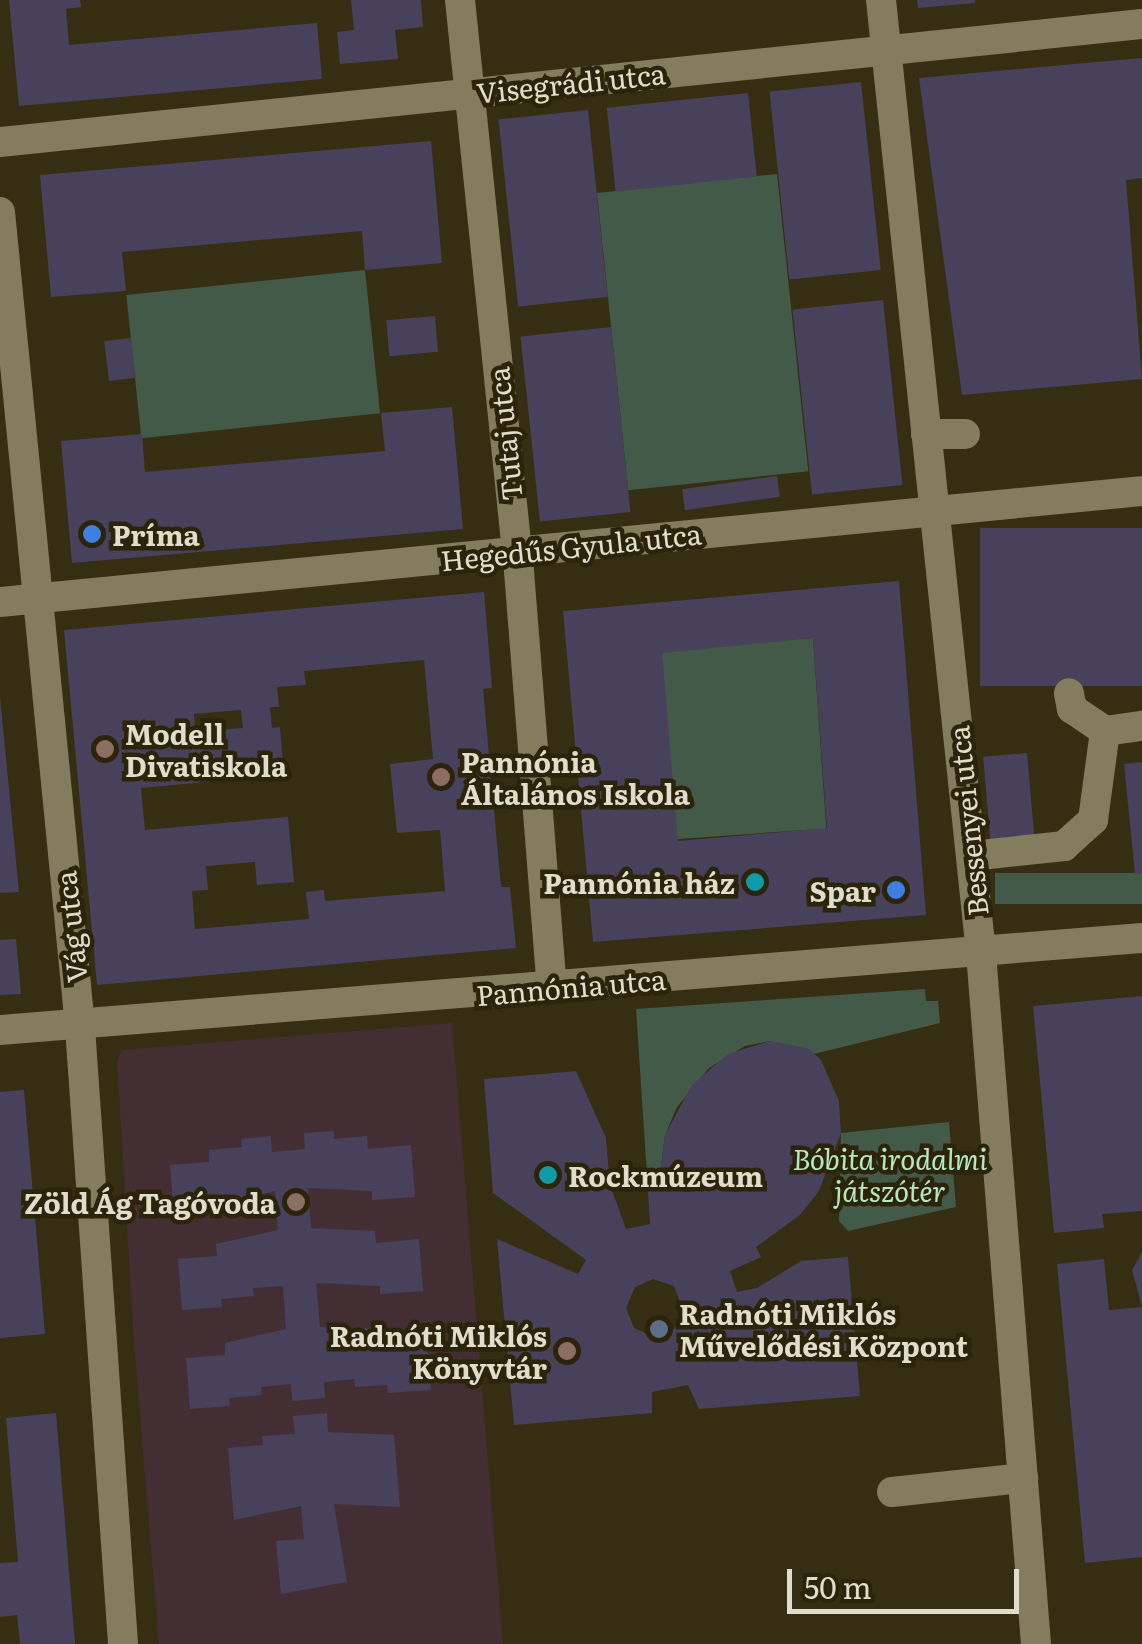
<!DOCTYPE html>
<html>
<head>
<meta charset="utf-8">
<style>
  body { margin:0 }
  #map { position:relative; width:1142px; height:1644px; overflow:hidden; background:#352e12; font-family:Literata,serif }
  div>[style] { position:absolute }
  .education>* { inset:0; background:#432f33 }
  .green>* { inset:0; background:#435a48; transform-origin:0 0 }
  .building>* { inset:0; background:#47415b; transform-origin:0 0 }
  .minor>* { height:30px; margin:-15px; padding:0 15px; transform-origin:15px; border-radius:15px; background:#847c5e }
  .dots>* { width:28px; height:28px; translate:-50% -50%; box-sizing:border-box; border:5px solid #2b2408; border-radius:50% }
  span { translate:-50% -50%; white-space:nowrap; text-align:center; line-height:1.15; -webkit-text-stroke:9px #2b2408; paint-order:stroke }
  .street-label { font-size:28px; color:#e1ddcd }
  .poi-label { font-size:28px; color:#e1ddcd; font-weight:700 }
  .left { translate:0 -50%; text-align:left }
  .right { translate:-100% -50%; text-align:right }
  .park-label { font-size:28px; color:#b7e7c1; font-style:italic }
  .scale { position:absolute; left:787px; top:1569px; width:232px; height:45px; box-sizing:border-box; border:5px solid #e1ddcd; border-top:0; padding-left:12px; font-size:30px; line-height:35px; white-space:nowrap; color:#e1ddcd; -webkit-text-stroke:8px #2b2408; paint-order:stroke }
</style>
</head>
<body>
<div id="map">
  <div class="education">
    <div style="clip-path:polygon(452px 1023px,503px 1644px,159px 1644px,134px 1342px,117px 1061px,122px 1050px)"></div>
  </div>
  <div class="green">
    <div style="left:777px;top:174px;width:299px;height:181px;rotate:84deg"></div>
    <div style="left:365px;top:270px;width:144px;height:240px;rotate:84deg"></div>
    <div style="left:813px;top:638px;width:191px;height:152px;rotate:86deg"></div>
    <div style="left:1142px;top:873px;width:31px;height:147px;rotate:90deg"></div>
    <div style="clip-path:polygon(925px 989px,926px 1001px,938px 1001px,940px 1023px,814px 1054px,770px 1041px,745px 1046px,709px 1068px,677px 1107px,665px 1135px,658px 1189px,648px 1190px,636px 1009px)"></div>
    <div style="clip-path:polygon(949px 1122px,956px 1207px,848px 1231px,839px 1221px,841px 1133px)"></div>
  </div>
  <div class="building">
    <div style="clip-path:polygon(9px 0,80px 0,81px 7px,66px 9px,69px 45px,317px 23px,322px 79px,19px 106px)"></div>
    <div style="clip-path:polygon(351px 0,421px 0,423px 27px,395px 30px,398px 59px,340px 64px,337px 32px,354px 30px)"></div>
    <div style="clip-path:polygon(917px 0,975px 0,975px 3px,918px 8px)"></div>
    <div style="clip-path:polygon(1142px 58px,1142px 178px,1126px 180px,1142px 379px,962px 395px,919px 78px)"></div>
    <div style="left:861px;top:82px;width:189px;height:92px;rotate:84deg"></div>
    <div style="left:748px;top:93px;width:84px;height:142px;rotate:84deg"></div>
    <div style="left:588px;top:110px;width:188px;height:90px;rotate:84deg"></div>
    <div style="clip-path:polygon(431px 141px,442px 263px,365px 270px,362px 231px,122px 252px,126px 291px,51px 297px,40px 175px)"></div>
    <div style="left:883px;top:300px;width:186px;height:91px;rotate:84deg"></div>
    <div style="left:435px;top:316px;width:36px;height:49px;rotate:85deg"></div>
    <div style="left:611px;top:327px;width:186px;height:91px;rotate:84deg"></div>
    <div style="left:131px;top:338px;width:40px;height:27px;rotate:83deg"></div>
    <div style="clip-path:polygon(452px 407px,463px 529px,72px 563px,61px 441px,142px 434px,145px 472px,385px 451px,381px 413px)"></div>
    <div style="left:777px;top:476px;width:21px;height:96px;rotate:82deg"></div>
    <div style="left:1142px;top:528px;width:158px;height:162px;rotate:90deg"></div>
    <div style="clip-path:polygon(evenodd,899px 581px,926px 915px,593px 942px,563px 611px,899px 581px,813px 638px,827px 828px,678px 841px,662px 653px,813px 638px)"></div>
    <div style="clip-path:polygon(evenodd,484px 592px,492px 688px,483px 689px,501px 887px,510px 887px,516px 948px,97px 985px,64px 630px,484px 592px,424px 660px,433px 759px,390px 764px,397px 833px,440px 830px,445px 891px,325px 901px,324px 890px,306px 892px,309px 919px,195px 929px,192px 891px,208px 890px,206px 866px,255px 862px,257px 885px,294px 882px,288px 817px,145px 830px,141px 788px,284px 775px,280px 727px,272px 728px,270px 707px,279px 707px,277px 687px,306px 685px,304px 671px,424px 660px,484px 592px,241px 710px,243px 728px,195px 732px,194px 714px,241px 710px)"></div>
    <div style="clip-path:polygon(0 696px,19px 892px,0 893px)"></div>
    <div style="left:1027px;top:753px;width:86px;height:44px;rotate:85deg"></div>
    <div style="clip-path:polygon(1142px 762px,1142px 873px,1135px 874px,1124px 764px)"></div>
    <div style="clip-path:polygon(16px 939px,21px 994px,0 995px,0 940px)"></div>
    <div style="clip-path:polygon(1142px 996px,1142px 1211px,1102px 1214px,1104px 1228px,1054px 1233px,1033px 1006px)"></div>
    <div style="clip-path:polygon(evenodd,770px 1041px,808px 1048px,821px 1060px,839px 1101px,841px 1133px,819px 1191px,800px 1215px,756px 1247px,761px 1257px,730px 1271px,737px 1292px,757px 1288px,801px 1261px,848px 1257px,860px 1396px,699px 1409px,688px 1385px,652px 1392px,652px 1413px,514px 1425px,497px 1239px,578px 1274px,586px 1260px,493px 1193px,484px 1079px,576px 1071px,606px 1138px,610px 1185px,626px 1229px,650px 1224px,648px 1190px,658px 1189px,665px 1135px,692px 1085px,728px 1054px,770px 1041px,653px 1279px,674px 1286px,684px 1312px,674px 1329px,654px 1337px,634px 1328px,626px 1308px,635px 1287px,653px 1279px)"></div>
    <div style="clip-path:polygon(24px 1090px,45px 1334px,0 1338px,0 1092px)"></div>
    <div style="clip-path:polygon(334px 1131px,334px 1139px,367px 1136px,368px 1149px,411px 1145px,415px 1197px,372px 1200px,372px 1191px,308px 1188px,311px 1228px,375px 1231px,376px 1243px,419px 1239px,423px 1291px,380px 1294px,380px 1286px,316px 1283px,320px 1327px,383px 1329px,384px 1342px,427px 1338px,431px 1390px,388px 1393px,387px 1385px,355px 1387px,354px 1379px,324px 1382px,325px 1398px,292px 1401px,291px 1384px,261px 1387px,262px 1395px,229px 1398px,230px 1406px,190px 1409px,186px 1358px,225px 1355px,225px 1343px,286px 1329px,284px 1302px,283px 1286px,253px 1288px,254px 1296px,221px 1299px,222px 1307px,182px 1310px,178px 1259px,217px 1256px,216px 1244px,278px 1230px,275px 1191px,213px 1204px,214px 1213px,174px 1216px,170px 1165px,209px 1162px,209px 1150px,242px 1147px,241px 1139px,271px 1136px,272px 1152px,305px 1149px,304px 1133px)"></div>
    <div style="clip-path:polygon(1142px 1252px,1142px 1307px,1132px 1270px)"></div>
    <div style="clip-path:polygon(1104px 1259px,1109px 1310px,1142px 1307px,1142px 1557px,1085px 1563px,1057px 1264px)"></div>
    <div style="clip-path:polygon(56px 1413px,75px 1644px,20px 1644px,17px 1615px,0 1617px,0 1563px,18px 1562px,6px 1418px)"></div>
    <div style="clip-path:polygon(327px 1413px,328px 1432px,394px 1435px,400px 1507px,334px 1504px,347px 1582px,281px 1594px,276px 1541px,304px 1539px,301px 1506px,234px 1520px,228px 1448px,263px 1445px,262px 1436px,295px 1434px,293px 1416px)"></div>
  </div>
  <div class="minor">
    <div style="left:460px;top:0;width:574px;rotate:84.1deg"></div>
    <div style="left:519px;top:571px;width:418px;rotate:85.5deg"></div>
    <div style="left:881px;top:0;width:958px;rotate:84.01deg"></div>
    <div style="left:981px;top:953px;width:693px;rotate:85.45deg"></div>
    <div style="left:0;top:142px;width:1148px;rotate:-5.9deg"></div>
    <div style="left:0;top:212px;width:819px;rotate:84.39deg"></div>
    <div style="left:80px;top:1027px;width:618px;rotate:86.01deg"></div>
    <div style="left:926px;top:434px;width:39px"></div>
    <div style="left:0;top:602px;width:1147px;rotate:-5.55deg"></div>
    <div style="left:1105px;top:731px;width:37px;rotate:-8deg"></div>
    <div style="left:971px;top:856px;width:94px;rotate:-6.1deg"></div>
    <div style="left:1064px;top:846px;width:39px;rotate:-42deg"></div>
    <div style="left:1093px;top:820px;width:90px;rotate:-82.3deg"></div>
    <div style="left:1105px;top:731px;width:40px;rotate:-146deg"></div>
    <div style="left:1072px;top:709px;width:16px;rotate:-101deg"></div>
    <div style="left:0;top:1030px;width:1146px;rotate:-4.61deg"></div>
    <div style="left:892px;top:1492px;width:132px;rotate:-6.1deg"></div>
  </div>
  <div class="dots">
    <div style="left:92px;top:534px;background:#3f7fe0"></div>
    <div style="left:105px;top:749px;background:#8d6e63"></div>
    <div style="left:441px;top:777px;background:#8d6e63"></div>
    <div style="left:755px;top:882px;background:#0f9aa8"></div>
    <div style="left:896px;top:890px;background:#3f7fe0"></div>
    <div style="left:548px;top:1175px;background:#0f9aa8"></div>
    <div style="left:296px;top:1202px;background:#8d6e63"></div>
    <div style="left:659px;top:1329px;background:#5c6f8a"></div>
    <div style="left:567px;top:1351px;background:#8d6e63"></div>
  </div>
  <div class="street-label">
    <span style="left:571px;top:82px;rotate:-6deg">Visegrádi utca</span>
    <span style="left:504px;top:434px;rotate:-96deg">Tutaj utca</span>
    <span style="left:571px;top:546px;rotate:-6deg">Hegedűs Gyula utca</span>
    <span style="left:967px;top:821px;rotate:-96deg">Bessenyei utca</span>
    <span style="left:70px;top:927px;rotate:-96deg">Vág utca</span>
    <span style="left:571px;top:986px;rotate:-5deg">Pannónia utca</span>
  </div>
  <div class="poi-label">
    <span class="left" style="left:112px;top:534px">Príma</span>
    <span class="left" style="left:125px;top:749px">Modell<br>Divatiskola</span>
    <span class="left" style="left:461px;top:777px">Pannónia<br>Általános Iskola</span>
    <span class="right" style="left:735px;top:882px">Pannónia ház</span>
    <span class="right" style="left:876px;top:890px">Spar</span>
    <span class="left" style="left:568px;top:1175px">Rockmúzeum</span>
    <span class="right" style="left:276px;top:1202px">Zöld Ág Tagóvoda</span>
    <span class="left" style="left:679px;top:1329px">Radnóti Miklós<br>Művelődési Központ</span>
    <span class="right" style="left:547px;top:1351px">Radnóti Miklós<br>Könyvtár</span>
  </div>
  <div class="park-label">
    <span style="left:890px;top:1174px">Bóbita irodalmi<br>játszótér</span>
  </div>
  <div class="scale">50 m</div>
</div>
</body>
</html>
